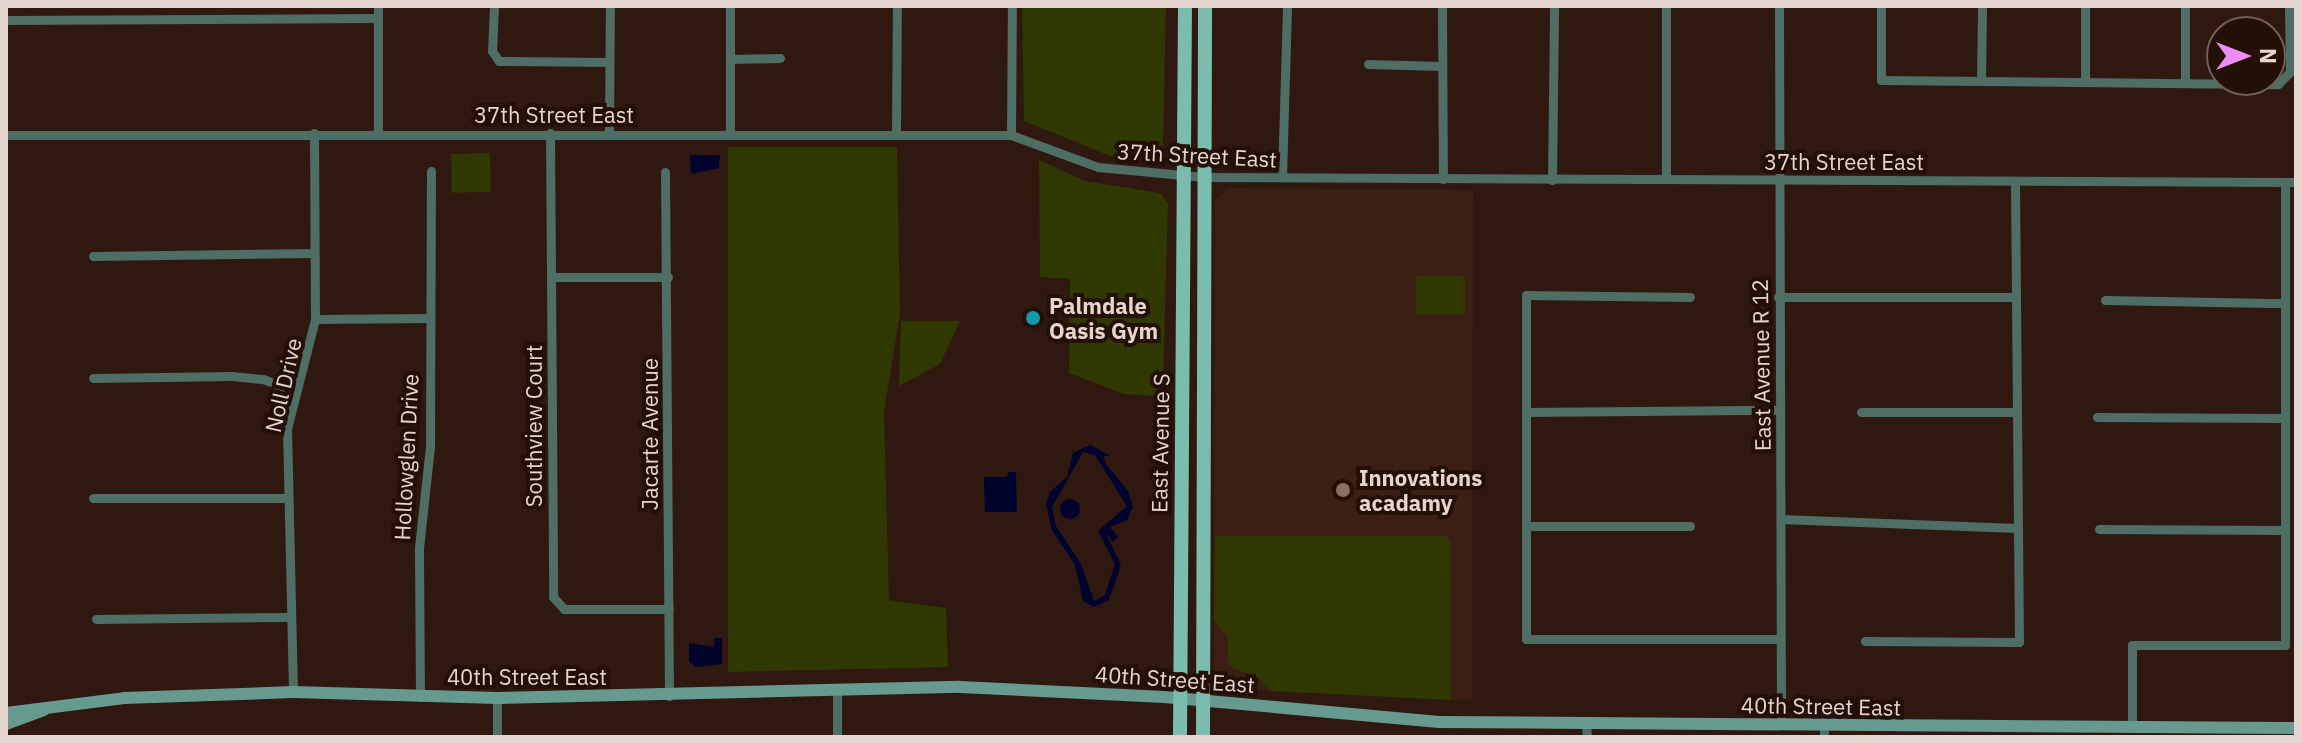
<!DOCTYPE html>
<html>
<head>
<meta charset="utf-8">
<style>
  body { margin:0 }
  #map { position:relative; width:2302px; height:743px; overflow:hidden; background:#2e1810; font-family:"IBM Plex Sans",sans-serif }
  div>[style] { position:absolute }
  .built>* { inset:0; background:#3b1e14 }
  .green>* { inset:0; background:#2f3800; transform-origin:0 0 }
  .water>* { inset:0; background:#00032c }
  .round { border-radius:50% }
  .street>* { height:9px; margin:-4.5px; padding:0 4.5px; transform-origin:4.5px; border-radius:4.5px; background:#4e6d65 }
  .secondary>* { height:12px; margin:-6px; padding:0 6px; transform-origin:6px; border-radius:6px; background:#679a8e }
  .primary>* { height:14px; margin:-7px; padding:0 7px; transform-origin:7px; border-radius:7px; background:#7abcad }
  .dots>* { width:22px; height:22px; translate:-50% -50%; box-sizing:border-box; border:4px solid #240f07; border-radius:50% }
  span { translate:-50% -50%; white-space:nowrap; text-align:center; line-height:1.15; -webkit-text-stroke:8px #240f07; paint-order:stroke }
  .street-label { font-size:22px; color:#e5d5cf }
  .poi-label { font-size:22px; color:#e5d5cf; font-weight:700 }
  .left { translate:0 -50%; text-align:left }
  .frame { position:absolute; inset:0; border:8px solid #e5d5cf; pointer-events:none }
  .north { position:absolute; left:2206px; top:16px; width:80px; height:80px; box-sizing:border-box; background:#240f07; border:2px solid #715e57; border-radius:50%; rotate:90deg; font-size:22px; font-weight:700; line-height:32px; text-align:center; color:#e5d5cf }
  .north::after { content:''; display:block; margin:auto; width:28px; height:36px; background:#ee8cf8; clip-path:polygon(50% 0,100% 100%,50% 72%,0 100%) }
</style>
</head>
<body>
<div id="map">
  <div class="built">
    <div style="clip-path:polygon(1228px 188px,1473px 190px,1472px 700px,1226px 688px,1214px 676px,1215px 200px)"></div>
  </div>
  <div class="green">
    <div style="clip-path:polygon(1022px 6px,1166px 6px,1163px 146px,1152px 160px,1115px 158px,1024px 121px)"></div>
    <div style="clip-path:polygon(728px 147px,897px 147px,900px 314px,884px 411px,889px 600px,946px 608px,948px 667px,728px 672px)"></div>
    <div style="left:490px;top:153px;width:39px;height:39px;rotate:89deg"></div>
    <div style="clip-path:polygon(1039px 160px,1085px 181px,1160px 193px,1168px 203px,1163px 385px,1154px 396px,1124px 394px,1069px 373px,1070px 279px,1040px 277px)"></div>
    <div style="left:1465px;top:276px;width:39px;height:49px;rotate:90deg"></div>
    <div style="clip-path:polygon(901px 321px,960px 321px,940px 364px,899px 386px)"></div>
    <div style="clip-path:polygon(1215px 536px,1446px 536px,1450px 542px,1451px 700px,1271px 691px,1255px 675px,1234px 669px,1228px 661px,1228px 637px,1214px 620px)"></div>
  </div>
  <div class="water">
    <div style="clip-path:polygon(690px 155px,720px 155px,719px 168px,691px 174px)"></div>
    <div style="clip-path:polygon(evenodd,1090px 445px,1111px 456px,1104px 456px,1105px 463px,1128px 491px,1133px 507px,1127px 520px,1110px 527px,1118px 537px,1113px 542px,1105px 532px,1121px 565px,1109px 600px,1094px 607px,1083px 601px,1075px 565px,1052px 530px,1046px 504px,1050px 492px,1067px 477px,1073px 453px,1090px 445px,1083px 452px,1095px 455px,1127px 506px,1098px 531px,1115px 564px,1105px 595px,1094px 601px,1081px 564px,1056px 526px,1052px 507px,1083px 452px)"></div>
    <div style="clip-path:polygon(1008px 472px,1016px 472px,1017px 512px,985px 512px,984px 477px,1007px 477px)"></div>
    <div class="round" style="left:1060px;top:499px;width:20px;height:20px"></div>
    <div style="clip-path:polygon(715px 638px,722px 638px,722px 664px,696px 667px,689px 662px,689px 643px,714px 647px)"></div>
  </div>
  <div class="street">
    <div style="left:378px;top:6px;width:127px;rotate:90deg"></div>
    <div style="left:494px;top:6px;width:45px;rotate:92.5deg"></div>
    <div style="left:492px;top:51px;width:12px;rotate:55deg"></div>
    <div style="left:499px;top:61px;width:110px;rotate:0.5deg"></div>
    <div style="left:730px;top:6px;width:128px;rotate:90deg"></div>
    <div style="left:1442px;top:6px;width:173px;rotate:89.7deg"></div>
    <div style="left:1779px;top:6px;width:718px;rotate:89.84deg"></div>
    <div style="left:1881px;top:6px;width:74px;rotate:90deg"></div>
    <div style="left:1881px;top:80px;width:397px;rotate:0.6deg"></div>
    <div style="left:2278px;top:84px;width:17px;rotate:-45deg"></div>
    <div style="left:2290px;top:72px;width:66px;rotate:-90.9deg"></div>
    <div style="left:2085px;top:6px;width:73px;rotate:90deg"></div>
    <div style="left:6px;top:20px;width:372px;rotate:-0.3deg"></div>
    <div style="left:730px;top:59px;width:50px;rotate:-1.1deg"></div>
    <div style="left:1368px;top:64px;width:74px;rotate:1.5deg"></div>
    <div style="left:1981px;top:81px;width:75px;rotate:-89.2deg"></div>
    <div style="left:2185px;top:82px;width:76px;rotate:-90deg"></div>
    <div style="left:550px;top:133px;width:464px;rotate:89.6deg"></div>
    <div style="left:553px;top:597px;width:16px;rotate:47deg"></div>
    <div style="left:564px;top:609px;width:105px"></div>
    <div style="left:609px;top:134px;width:128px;rotate:-89.6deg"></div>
    <div style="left:896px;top:134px;width:128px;rotate:-89.6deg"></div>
    <div style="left:6px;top:135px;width:1005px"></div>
    <div style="left:1011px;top:135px;width:93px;rotate:20.2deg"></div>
    <div style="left:1098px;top:167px;width:106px;rotate:5.4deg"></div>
    <div style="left:1204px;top:177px;width:1092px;rotate:0.26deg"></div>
    <div style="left:1011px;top:135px;width:129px;rotate:-89.6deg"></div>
    <div style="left:665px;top:172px;width:524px;rotate:89.56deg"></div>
    <div style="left:1282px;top:177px;width:171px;rotate:-88.3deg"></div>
    <div style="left:1666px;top:179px;width:173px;rotate:-90deg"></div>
    <div style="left:1552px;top:180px;width:174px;rotate:-89.3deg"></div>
    <div style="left:93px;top:256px;width:221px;rotate:-0.8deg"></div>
    <div style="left:551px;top:277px;width:117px"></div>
    <div style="left:1690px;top:297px;width:164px;rotate:-179.3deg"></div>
    <div style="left:1526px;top:295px;width:344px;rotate:90deg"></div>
    <div style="left:1526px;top:639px;width:254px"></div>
    <div style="left:1778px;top:297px;width:238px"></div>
    <div style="left:2105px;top:300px;width:180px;rotate:1deg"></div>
    <div style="left:315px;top:319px;width:115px;rotate:-0.5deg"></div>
    <div style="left:93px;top:378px;width:139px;rotate:-0.8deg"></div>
    <div style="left:232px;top:376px;width:31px;rotate:6deg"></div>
    <div style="left:263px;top:379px;width:35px;rotate:20deg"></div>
    <div style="left:1526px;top:412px;width:253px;rotate:-0.5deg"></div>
    <div style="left:1861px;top:412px;width:156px"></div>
    <div style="left:2097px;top:417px;width:188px;rotate:0.3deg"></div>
    <div style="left:93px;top:498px;width:194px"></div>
    <div style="left:1781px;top:519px;width:236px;rotate:2.2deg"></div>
    <div style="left:1526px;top:526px;width:164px"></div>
    <div style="left:2099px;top:529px;width:186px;rotate:0.3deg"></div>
    <div style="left:96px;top:619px;width:193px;rotate:-0.6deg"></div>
    <div style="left:1865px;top:641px;width:154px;rotate:0.4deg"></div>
    <div style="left:2019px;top:642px;width:461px;rotate:-90.5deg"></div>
    <div style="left:837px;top:690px;width:47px;rotate:90deg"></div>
    <div style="left:293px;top:692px;width:263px;rotate:-91.3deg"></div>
    <div style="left:287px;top:429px;width:114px;rotate:-75.7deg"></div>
    <div style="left:315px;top:319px;width:186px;rotate:-90.3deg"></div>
    <div style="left:420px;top:697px;width:149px;rotate:-90.4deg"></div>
    <div style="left:419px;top:548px;width:102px;rotate:-83.8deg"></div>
    <div style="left:430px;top:447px;width:276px;rotate:-89.8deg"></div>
    <div style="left:1586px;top:725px;width:12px;rotate:85deg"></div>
    <div style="left:1824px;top:725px;width:12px;rotate:90deg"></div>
    <div style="left:2132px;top:727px;width:82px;rotate:-90deg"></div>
    <div style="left:2132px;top:645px;width:153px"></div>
    <div style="left:2285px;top:645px;width:463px;rotate:-90deg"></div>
    <div style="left:497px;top:737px;width:39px;rotate:-90deg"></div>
  </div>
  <div class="secondary">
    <div style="left:6px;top:713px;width:119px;rotate:-7.2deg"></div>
    <div style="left:124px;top:698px;width:169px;rotate:-2deg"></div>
    <div style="left:293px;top:692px;width:204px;rotate:1.7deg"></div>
    <div style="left:497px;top:698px;width:463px;rotate:-1.4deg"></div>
    <div style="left:960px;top:687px;width:204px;rotate:2.8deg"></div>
    <div style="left:1164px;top:697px;width:276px;rotate:5.2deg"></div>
    <div style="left:1439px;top:722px;width:857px;rotate:0.4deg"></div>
    <div style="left:6px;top:724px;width:40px;rotate:-20.2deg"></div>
  </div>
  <div class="primary">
    <div style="left:1180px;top:737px;width:731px;rotate:-89.61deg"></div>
    <div style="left:1203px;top:737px;width:731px;rotate:-89.84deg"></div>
  </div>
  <div class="dots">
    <div style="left:1033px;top:318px;background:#0f9aa8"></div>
    <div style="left:1343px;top:490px;background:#8d6e63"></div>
  </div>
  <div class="street-label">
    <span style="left:554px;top:115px">37th Street East</span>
    <span style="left:1197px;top:155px;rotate:3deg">37th Street East</span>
    <span style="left:1844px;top:162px">37th Street East</span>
    <span style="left:1761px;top:365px;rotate:-91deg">East Avenue R 12</span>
    <span style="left:283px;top:385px;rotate:-77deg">Noll Drive</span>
    <span style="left:534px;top:426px;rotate:-90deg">Southview Court</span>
    <span style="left:650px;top:434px;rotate:-90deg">Jacarte Avenue</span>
    <span style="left:1160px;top:443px;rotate:-89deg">East Avenue S</span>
    <span style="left:406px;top:457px;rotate:-87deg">Hollowglen Drive</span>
    <span style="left:527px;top:677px">40th Street East</span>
    <span style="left:1175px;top:679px;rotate:4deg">40th Street East</span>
    <span style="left:1821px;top:706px;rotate:1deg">40th Street East</span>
  </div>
  <div class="poi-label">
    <span class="left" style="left:1049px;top:318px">Palmdale<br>Oasis Gym</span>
    <span class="left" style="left:1359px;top:490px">Innovations<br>acadamy</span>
  </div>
  <div class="frame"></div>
  <div class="north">N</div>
</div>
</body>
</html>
